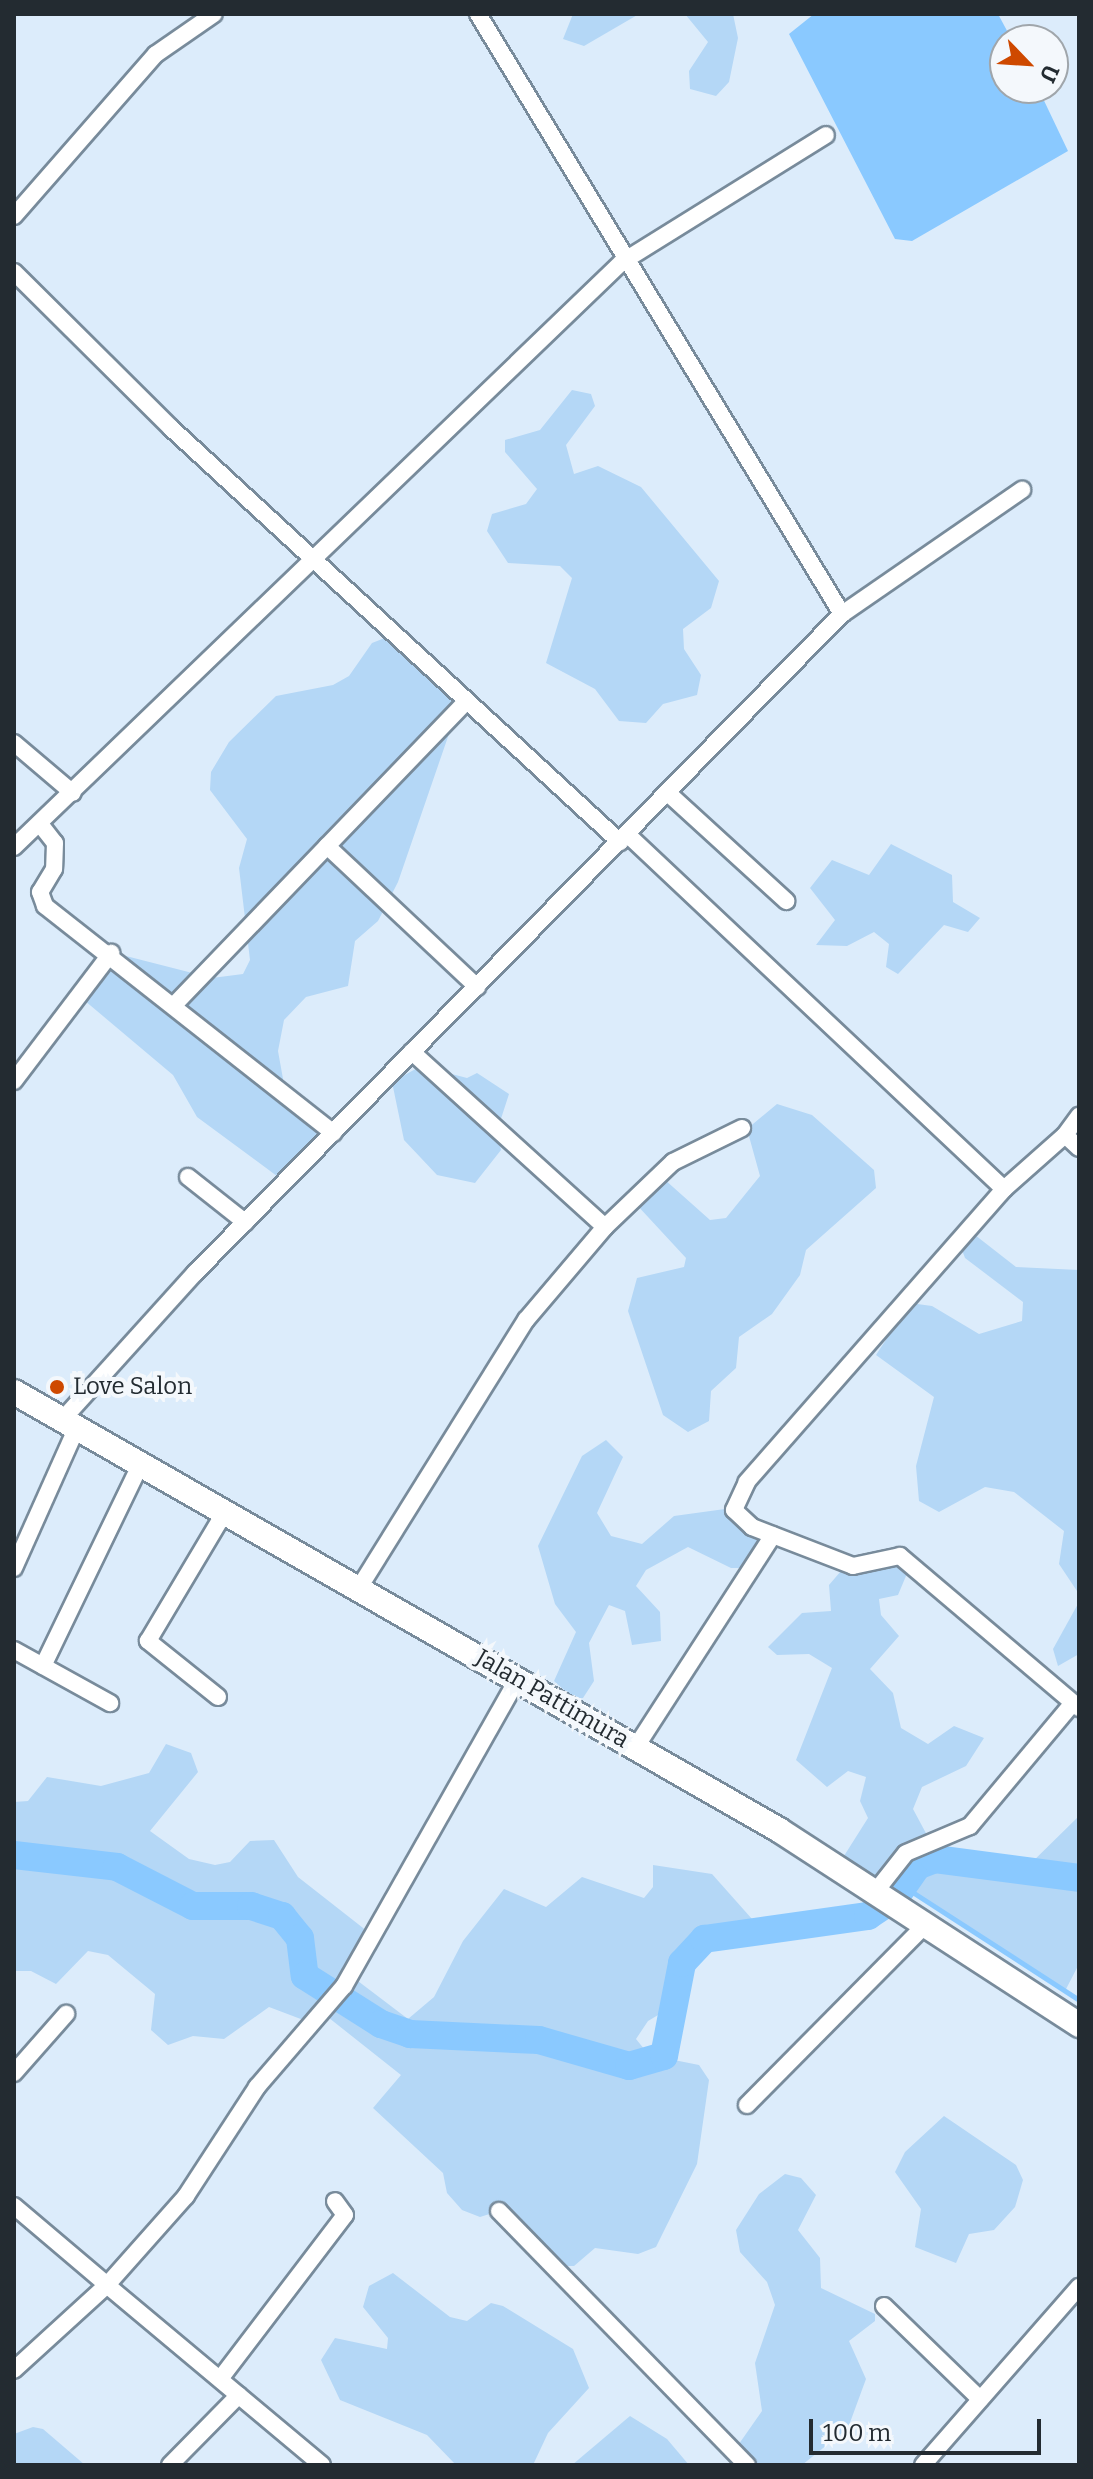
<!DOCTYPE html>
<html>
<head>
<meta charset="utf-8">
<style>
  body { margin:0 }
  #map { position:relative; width:1093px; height:2479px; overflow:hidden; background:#dcecfb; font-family:Bitter,serif }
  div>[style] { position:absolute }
  .green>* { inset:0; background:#b4d7f6 }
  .water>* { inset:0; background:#8ac9ff }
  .stream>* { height:5px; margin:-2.5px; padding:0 2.5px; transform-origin:2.5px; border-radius:2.5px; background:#8ac9ff }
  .river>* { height:28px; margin:-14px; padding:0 14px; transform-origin:14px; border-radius:14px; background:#8ac9ff }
  .roads { filter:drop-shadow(2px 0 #788b9b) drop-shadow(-2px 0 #788b9b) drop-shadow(0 2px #788b9b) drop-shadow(0 -2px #788b9b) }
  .minor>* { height:16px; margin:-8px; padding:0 8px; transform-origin:8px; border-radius:8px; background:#fff }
  .primary>* { height:24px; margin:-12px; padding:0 12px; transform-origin:12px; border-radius:12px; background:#fff }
  .dots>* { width:22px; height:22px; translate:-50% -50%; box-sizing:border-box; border:4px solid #f4f8fc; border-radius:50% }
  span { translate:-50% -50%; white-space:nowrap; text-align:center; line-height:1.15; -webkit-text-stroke:8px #f4f8fc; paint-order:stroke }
  .poi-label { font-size:24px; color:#232b31 }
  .left { translate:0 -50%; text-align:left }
  .street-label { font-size:24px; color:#232b31 }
  .frame { position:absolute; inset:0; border:16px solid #232b31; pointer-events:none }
  .north { position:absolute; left:989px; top:24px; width:80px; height:80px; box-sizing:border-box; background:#f4f8fc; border:2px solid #a0a6ab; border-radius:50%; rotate:115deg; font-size:22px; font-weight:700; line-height:32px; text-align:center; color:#232b31 }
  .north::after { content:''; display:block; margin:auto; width:28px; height:36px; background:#ce4900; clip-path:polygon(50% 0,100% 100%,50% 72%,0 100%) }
  .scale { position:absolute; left:809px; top:2419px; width:232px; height:36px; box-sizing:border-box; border:4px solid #232b31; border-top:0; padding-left:10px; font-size:24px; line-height:28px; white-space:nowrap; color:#232b31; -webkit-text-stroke:6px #f4f8fc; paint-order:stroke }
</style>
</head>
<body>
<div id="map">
  <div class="green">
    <div style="clip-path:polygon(573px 14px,639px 14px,584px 46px,563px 39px)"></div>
    <div style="clip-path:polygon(685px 14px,733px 14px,738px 38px,729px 82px,716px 96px,690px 89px,689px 71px,708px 42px)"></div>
    <div style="clip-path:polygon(572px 390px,591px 394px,595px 406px,566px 445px,574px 474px,598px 466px,641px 487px,719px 581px,711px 608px,683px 629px,684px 649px,701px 675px,697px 695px,663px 704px,646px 723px,619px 721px,595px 689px,546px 663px,572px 578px,560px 566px,508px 563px,487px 531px,492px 514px,526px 504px,537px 489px,505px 452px,505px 440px,540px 430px)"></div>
    <div style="clip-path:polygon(395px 634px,462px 696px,398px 882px,378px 921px,355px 941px,348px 986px,306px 997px,284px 1020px,278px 1051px,285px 1090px,327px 1139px,285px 1182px,197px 1117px,173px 1075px,78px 995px,103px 962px,122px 955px,212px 978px,243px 974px,250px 960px,239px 868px,247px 839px,210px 790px,211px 772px,229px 742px,276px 696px,333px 685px,349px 676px,372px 643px)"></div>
    <div style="clip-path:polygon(891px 844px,952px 875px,953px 902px,980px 918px,968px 932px,944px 925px,898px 974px,886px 967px,889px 944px,874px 932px,847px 946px,816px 945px,835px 920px,810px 888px,832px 860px,869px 875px)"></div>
    <div style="clip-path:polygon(421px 1066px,467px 1078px,477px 1073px,509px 1094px,497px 1131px,501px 1150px,475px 1183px,437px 1175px,404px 1140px,392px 1082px)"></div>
    <div style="clip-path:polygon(777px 1104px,812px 1115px,874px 1170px,876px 1188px,806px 1250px,800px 1275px,772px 1314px,739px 1337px,736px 1368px,711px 1391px,709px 1421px,688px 1432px,663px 1415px,628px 1311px,637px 1278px,684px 1267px,686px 1258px,636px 1204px,664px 1179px,710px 1220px,726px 1218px,760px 1176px,747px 1129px)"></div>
    <div style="clip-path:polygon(975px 1235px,1016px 1267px,1079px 1270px,1079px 1594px,1059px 1564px,1064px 1531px,1014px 1492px,985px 1487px,939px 1512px,919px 1501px,916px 1466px,934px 1397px,876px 1355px,910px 1303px,932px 1306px,979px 1334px,1022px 1321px,1023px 1302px,965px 1258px,962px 1250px)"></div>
    <div style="clip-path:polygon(606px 1440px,623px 1457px,597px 1513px,611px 1536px,642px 1544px,674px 1516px,725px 1509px,773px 1535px,752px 1568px,731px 1568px,688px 1547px,646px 1570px,636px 1586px,660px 1612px,661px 1641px,632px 1645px,625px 1611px,609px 1605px,589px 1643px,594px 1681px,583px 1698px,573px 1698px,554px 1681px,576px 1632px,555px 1604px,538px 1546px,582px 1456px)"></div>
    <div style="clip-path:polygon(847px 1564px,911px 1564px,898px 1595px,879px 1599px,881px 1615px,899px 1636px,870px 1669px,893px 1693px,901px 1728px,928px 1744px,954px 1726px,984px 1738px,966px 1766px,922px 1787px,913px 1809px,928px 1837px,876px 1891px,837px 1867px,868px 1818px,860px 1801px,866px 1777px,848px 1771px,827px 1787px,796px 1760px,832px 1668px,809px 1654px,777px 1655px,768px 1647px,802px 1613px,831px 1611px,829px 1585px)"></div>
    <div style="clip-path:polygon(1079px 1602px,1079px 1654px,1058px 1666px,1053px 1649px)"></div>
    <div style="clip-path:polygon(166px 1744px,191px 1753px,198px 1772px,150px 1831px,189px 1859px,215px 1865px,230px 1862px,250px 1841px,274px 1840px,298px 1877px,372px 1935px,350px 1975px,408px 2019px,434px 1997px,463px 1941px,504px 1889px,546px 1907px,582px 1877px,644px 1898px,653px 1887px,653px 1865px,712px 1874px,752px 1919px,751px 1933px,704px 1939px,692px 1949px,678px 1975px,675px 2005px,648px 2021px,636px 2039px,649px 2055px,699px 2065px,709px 2080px,697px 2164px,656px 2247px,638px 2254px,595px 2248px,574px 2266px,559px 2266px,499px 2211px,480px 2217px,462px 2210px,447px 2193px,443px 2173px,373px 2108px,401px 2075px,324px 2014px,314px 2024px,269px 2007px,224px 2039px,193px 2036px,168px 2045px,151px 2030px,155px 1994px,108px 1955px,88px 1951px,56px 1984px,31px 1971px,14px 1971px,14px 1802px,28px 1801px,47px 1777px,101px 1786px,149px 1773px)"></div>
    <div style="clip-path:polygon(1079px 1816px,1079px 1964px,1065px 1991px,903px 1886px,917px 1866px,935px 1859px,989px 1861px,1022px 1872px)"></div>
    <div style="clip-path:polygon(944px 2116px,1016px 2165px,1023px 2180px,1015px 2207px,994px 2230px,969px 2234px,956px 2263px,915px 2247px,921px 2209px,895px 2172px,905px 2152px)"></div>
    <div style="clip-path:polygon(785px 2174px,801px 2178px,816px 2195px,798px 2230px,820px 2258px,821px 2288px,875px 2314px,875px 2321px,849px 2341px,866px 2379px,848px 2428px,802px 2465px,747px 2465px,734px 2451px,762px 2411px,755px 2363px,775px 2305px,767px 2282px,740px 2252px,736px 2230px,759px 2194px)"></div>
    <div style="clip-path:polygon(393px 2273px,450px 2317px,467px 2321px,491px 2303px,503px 2306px,573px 2349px,589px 2388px,548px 2433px,533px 2465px,456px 2465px,427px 2435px,340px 2400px,321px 2360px,335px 2338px,387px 2349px,388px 2338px,363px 2307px,369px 2286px)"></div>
    <div style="clip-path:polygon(630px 2416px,667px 2439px,689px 2465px,572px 2465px)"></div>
    <div style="clip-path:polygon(33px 2427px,43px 2429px,85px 2465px,14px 2465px,14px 2434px)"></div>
  </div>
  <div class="water">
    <div style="clip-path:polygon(814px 14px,998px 14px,1012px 40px,1005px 40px,1005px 88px,1038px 88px,1068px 151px,912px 241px,895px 239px,789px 34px)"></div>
  </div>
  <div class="stream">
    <div style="left:903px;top:1886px;width:210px;rotate:32.9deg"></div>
  </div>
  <div class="river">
    <div style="left:14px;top:1855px;width:104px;rotate:6.6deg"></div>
    <div style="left:117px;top:1867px;width:85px;rotate:27.2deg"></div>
    <div style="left:193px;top:1906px;width:58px"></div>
    <div style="left:251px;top:1906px;width:33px;rotate:18deg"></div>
    <div style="left:282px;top:1916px;width:28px;rotate:51deg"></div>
    <div style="left:300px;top:1938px;width:38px;rotate:83deg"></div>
    <div style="left:305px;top:1976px;width:90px;rotate:32.3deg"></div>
    <div style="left:381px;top:2024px;width:31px;rotate:19deg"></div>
    <div style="left:410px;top:2034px;width:129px;rotate:2.7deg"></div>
    <div style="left:539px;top:2040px;width:94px;rotate:16.1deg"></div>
    <div style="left:629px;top:2066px;width:36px;rotate:-16deg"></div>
    <div style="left:664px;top:2056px;width:95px;rotate:-79deg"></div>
    <div style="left:682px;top:1963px;width:33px;rotate:-47deg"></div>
    <div style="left:704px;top:1939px;width:166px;rotate:-8deg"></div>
    <div style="left:868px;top:1916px;width:32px;rotate:-34deg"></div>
    <div style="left:895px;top:1898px;width:39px;rotate:-55deg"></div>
    <div style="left:917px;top:1866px;width:19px;rotate:-21deg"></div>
    <div style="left:935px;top:1859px;width:145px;rotate:7.5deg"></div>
  </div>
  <div class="roads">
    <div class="minor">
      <div style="left:478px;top:14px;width:702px;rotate:58.76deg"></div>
      <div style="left:14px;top:216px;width:215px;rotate:-48.8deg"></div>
      <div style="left:156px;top:54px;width:70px;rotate:-34.6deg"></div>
      <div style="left:14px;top:272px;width:221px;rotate:44.8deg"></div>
      <div style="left:171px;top:428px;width:611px;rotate:42.68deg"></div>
      <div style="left:14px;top:743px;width:77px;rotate:40.3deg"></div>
      <div style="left:669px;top:794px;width:159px;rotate:42.4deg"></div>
      <div style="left:40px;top:824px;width:24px;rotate:52deg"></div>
      <div style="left:55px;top:843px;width:26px;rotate:92deg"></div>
      <div style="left:54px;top:869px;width:27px;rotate:121deg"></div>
      <div style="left:40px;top:892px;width:15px;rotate:70deg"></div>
      <div style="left:45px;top:906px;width:367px;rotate:38.2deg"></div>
      <div style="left:627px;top:834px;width:518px;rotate:43.28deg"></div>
      <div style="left:1004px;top:1189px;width:81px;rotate:-41.5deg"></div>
      <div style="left:1065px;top:1135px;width:19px;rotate:43deg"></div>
      <div style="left:327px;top:846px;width:206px;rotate:43.2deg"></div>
      <div style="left:14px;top:847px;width:844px;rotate:-43.9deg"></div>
      <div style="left:622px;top:262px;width:240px;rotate:-31.9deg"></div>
      <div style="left:176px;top:1003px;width:419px;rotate:-46.1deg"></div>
      <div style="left:14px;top:1081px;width:161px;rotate:-52.8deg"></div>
      <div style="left:1065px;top:1135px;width:24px;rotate:-54deg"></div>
      <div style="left:188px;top:1177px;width:73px;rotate:38.3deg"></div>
      <div style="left:1004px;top:1189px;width:390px;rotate:131.3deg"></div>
      <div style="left:747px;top:1482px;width:31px;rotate:115deg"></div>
      <div style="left:734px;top:1510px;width:25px;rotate:43deg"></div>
      <div style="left:752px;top:1527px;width:108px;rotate:21.1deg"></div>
      <div style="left:853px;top:1566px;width:48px;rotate:-12deg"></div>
      <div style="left:900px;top:1556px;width:235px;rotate:40.3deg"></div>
      <div style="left:605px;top:1227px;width:94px;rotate:-43.7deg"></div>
      <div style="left:673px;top:1162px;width:77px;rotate:-26.2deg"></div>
      <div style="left:63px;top:1419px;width:197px;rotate:-47.9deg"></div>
      <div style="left:195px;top:1273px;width:924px;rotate:-45.53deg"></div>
      <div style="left:842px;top:614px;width:219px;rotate:-34.6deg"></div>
      <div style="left:14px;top:1568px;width:154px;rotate:-65.9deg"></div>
      <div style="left:359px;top:1588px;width:316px;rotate:-58.1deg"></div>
      <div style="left:526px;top:1320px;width:122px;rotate:-49.7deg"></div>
      <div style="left:605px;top:1227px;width:261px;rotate:-137.8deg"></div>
      <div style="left:14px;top:1650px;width:110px;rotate:28.9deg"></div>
      <div style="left:43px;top:1666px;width:225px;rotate:-64.2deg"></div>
      <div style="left:218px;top:1697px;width:90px;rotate:-141.3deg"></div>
      <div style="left:148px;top:1641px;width:152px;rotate:-59.2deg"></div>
      <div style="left:636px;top:1747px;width:252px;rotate:-57.1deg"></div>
      <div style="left:876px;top:1891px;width:48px;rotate:-51.7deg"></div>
      <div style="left:906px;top:1853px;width:69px;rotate:-22.9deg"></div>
      <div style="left:970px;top:1826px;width:160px;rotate:-50.1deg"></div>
      <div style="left:14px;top:2073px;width:79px;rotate:-48.6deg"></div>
      <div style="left:747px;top:2105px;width:255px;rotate:-45.3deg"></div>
      <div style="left:14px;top:2206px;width:122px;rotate:40.3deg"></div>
      <div style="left:107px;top:2285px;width:126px;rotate:137.6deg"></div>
      <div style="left:499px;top:2211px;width:355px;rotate:45.7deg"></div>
      <div style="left:884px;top:2306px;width:134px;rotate:44.1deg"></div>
      <div style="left:220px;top:2379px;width:206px;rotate:-52.7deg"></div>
      <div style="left:345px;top:2215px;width:17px;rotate:-126deg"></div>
      <div style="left:170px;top:2465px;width:98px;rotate:-45.4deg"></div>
      <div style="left:322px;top:2465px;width:280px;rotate:-140.1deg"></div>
      <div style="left:107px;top:2285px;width:119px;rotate:-48.4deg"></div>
      <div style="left:186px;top:2196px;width:130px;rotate:-56.9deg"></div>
      <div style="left:257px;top:2087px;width:133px;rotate:-49.3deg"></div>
      <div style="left:344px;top:1986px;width:354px;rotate:-60.5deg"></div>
      <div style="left:923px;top:2465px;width:237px;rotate:-48.8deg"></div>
    </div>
    <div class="primary">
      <div style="left:14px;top:1392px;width:882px;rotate:29.79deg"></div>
      <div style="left:779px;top:1830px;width:358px;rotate:33deg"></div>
    </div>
  </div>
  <div class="dots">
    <div style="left:57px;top:1387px;background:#ce4900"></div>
  </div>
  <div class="poi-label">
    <span class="left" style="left:73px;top:1387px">Love Salon</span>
  </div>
  <div class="street-label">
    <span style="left:552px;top:1699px;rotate:30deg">Jalan Pattimura</span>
  </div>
  <div class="frame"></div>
  <div class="north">U</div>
  <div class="scale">100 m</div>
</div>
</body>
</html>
